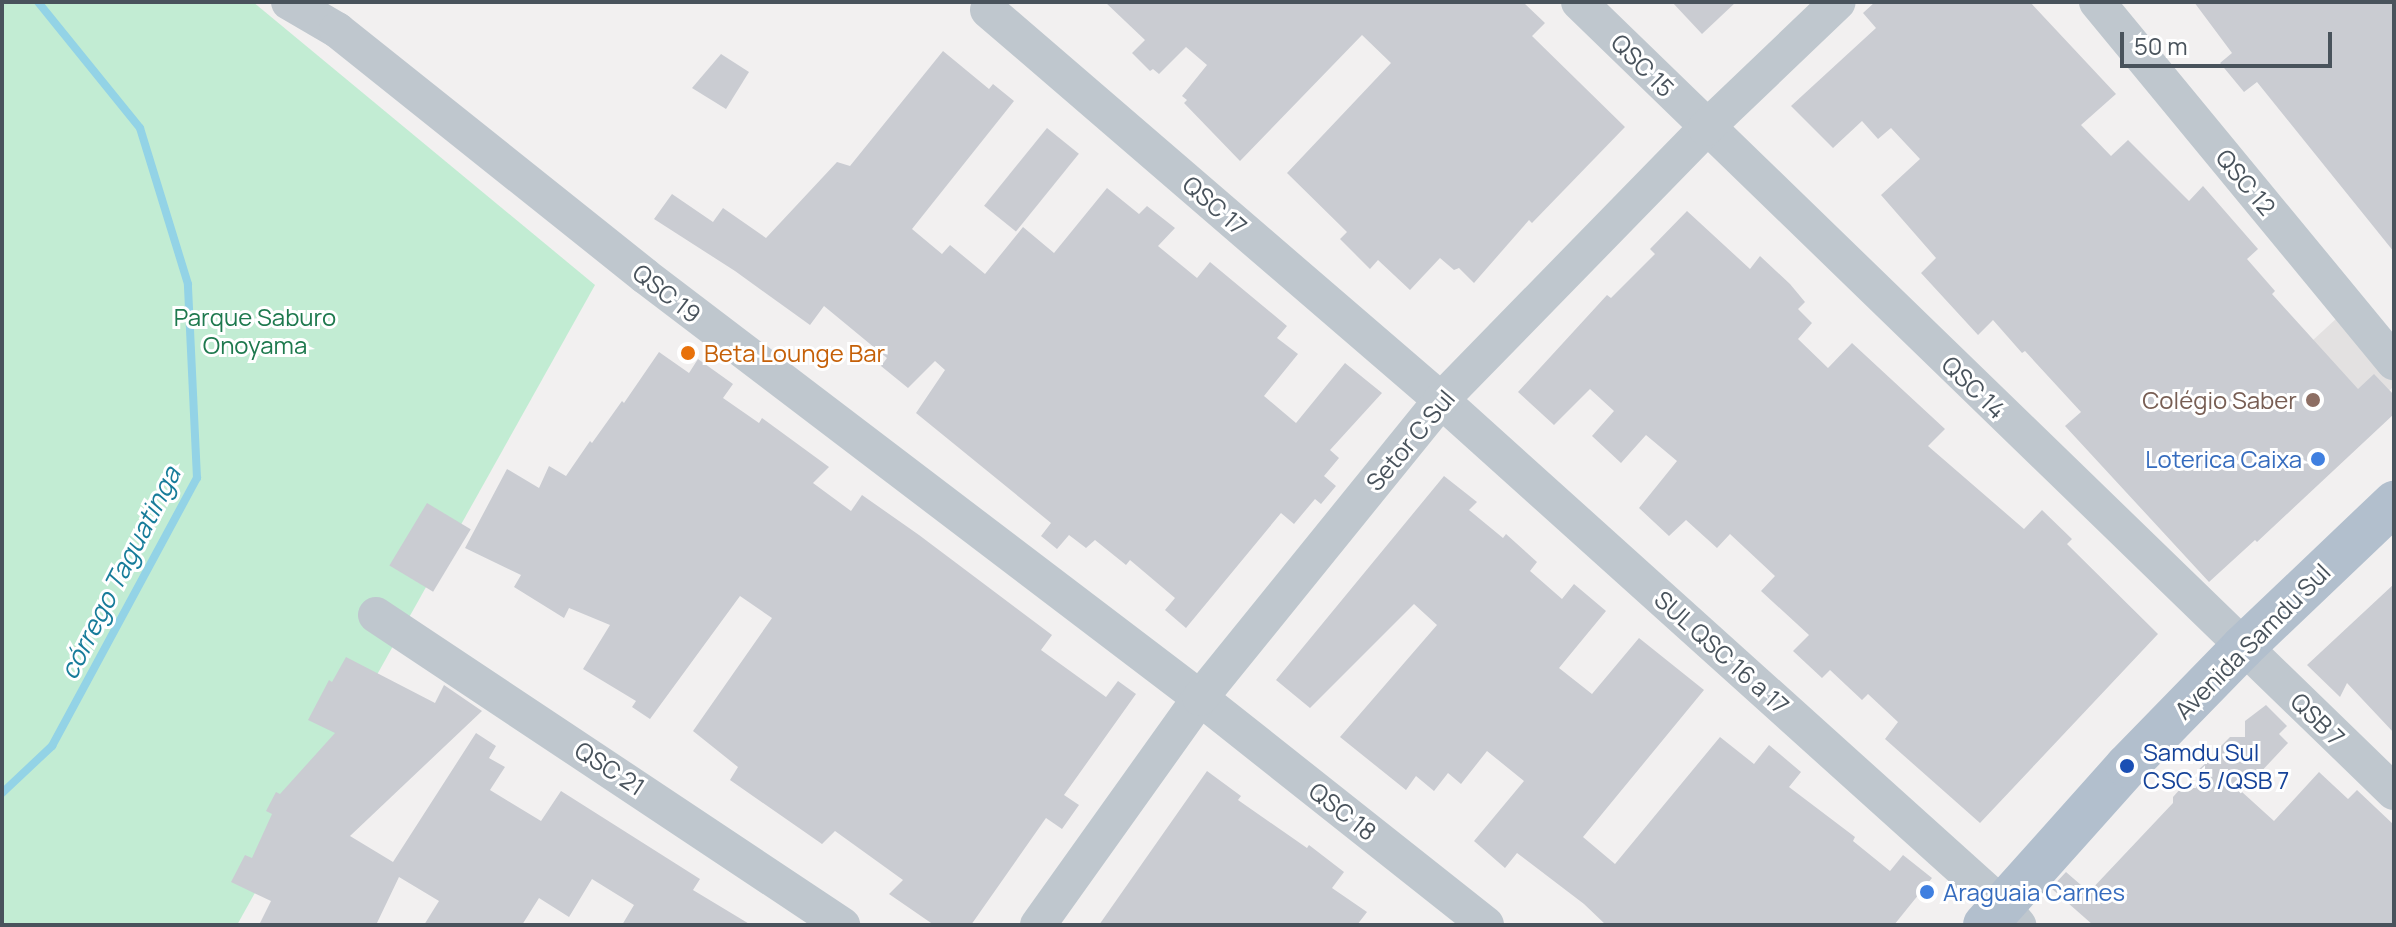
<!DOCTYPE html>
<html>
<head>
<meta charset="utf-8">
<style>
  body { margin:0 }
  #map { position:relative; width:2396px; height:927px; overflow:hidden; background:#f2f0f0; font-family:Manrope,sans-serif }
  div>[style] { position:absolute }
  .education>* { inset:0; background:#e3e1e1 }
  .green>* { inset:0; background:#c2ecd3 }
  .stream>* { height:8px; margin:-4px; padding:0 4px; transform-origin:4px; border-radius:4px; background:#93d3e6 }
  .building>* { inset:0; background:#caccd2; transform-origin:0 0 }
  .minor>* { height:36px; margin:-18px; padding:0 18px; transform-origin:18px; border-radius:18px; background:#bfc7ce }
  .major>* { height:44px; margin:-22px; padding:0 22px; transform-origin:22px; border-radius:22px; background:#b2bfcd }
  .dots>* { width:22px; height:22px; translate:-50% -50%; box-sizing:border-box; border:4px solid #fff; border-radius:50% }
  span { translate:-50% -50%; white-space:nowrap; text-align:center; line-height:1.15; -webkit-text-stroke:6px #fff; paint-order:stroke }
  .street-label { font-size:24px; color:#49535c }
  .park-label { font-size:24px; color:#1e794e }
  .food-label { font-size:24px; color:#c56008 }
  .left { translate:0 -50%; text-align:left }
  .education-label { font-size:24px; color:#785e54 }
  .right { translate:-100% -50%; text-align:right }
  .shop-label { font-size:24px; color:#366cbe }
  .transit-label { font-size:24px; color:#164399 }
  .water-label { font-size:26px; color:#177c9a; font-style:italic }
  .frame { position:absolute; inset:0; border:4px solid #49535c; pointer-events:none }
  .scale { position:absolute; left:2120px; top:32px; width:212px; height:36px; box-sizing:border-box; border:4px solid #49535c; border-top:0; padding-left:10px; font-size:24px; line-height:28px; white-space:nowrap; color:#49535c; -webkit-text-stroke:6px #fff; paint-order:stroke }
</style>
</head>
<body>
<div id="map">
  <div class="education">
    <div style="clip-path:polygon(2338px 317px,2394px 381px,2394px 386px,2293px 481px,2232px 415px)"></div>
  </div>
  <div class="green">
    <div style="clip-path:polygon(2px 2px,253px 2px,595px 285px,237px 925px,2px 925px)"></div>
  </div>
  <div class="stream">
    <div style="left:2px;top:793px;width:69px;rotate:-43.2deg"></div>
    <div style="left:52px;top:746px;width:305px;rotate:-61.6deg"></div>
    <div style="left:197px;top:478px;width:194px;rotate:-92.7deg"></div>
    <div style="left:188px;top:284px;width:163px;rotate:-107.1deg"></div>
    <div style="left:140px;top:128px;width:162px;rotate:-129deg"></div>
  </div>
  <div class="building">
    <div style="clip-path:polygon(1105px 2px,1523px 2px,1545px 23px,1532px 36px,1625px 127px,1532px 223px,1529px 220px,1474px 283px,1459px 268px,1454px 270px,1440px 258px,1410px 290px,1378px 260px,1370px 269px,1340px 239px,1347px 232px,1287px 173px,1391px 63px,1362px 35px,1240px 161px,1184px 103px,1187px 100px,1182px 96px,1207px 65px,1186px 47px,1159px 74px,1153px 69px,1150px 71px,1132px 53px,1145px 40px)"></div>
    <div style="clip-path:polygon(1672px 2px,1736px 2px,1702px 34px)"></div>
    <div style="clip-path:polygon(1875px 2px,2030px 2px,2116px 94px,2081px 125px,2111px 156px,2128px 140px,2189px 201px,2203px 186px,2258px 249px,2247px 259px,2275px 291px,2272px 294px,2358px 389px,2374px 374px,2394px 395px,2394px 414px,2257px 542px,2255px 540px,2209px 582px,2065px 426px,2081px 412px,2025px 351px,2022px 353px,1993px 320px,1978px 335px,1921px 273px,1936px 258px,1881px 195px,1920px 159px,1891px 128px,1878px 139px,1862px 121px,1833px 148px,1791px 106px,1876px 28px,1863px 13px)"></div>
    <div style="clip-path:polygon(2194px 2px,2394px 2px,2394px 252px,2257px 82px,2244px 92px,2220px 63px,2232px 53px)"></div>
    <div style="clip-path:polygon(943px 51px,989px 89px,993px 84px,1014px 101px,912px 229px,942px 254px,950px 245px,985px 274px,1023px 227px,1054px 253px,1107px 188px,1139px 214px,1147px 206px,1175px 228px,1158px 246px,1197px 278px,1210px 262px,1287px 326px,1277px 338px,1298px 354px,1264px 396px,1296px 423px,1345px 363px,1382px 393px,1330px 450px,1339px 458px,1324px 476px,1336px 486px,1321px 504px,1315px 499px,1294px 524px,1281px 513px,1186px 628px,1165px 610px,1175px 598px,1130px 560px,1126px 565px,1095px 540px,1086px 548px,1069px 535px,1057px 549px,1041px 536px,1051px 523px,916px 413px,945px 370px,935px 361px,908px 388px,881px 366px,887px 358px,824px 306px,810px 325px,735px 271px,654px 219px,672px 194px,713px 222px,723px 208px,766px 238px,837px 162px,850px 166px)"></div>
    <div style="clip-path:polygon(721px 54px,749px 72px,726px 109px,692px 88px)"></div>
    <div style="left:1047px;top:128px;width:41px;height:100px;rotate:39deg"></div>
    <div style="clip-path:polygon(1687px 211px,1750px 269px,1760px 256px,1790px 284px,1805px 302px,1798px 309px,1812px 323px,1798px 339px,1828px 368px,1852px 343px,1945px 429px,1928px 446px,2024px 529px,2042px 510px,2072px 539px,2067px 544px,2158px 634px,1980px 823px,1885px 739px,1898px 722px,1868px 694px,1862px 700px,1830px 670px,1822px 678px,1793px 651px,1809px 635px,1761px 591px,1775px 576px,1730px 534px,1717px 548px,1686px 520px,1669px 536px,1639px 508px,1677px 461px,1646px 435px,1621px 463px,1592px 436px,1614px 411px,1590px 389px,1554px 425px,1518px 392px,1607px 295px,1611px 298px,1655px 254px,1650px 249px)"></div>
    <div style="clip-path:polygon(659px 352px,689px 373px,698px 359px,733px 384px,723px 398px,759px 423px,762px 418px,829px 467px,813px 483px,851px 511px,862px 495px,919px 535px,1052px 635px,1041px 650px,1106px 697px,1118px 681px,1136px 694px,1064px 795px,1079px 805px,1062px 829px,1046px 818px,971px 925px,934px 925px,889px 894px,903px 880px,835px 831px,822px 844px,730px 780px,738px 767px,693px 731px,772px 618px,740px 596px,650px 719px,632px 707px,636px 701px,583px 669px,610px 625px,569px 608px,564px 618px,514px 587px,521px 575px,465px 548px,507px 469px,539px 488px,549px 466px,566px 476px,590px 441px,592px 443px,622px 401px,624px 403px)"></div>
    <div style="clip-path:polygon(1444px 476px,1477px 502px,1469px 510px,1503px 538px,1506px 534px,1537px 562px,1530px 571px,1562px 599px,1574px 584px,1606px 611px,1559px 668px,1592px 694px,1639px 638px,1704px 690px,1583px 837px,1615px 864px,1720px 737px,1754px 764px,1769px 745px,1801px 772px,1789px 787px,1855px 837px,1853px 841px,1890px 871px,1903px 855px,1932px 878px,1894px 925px,1606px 925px,1584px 904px,1517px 853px,1505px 868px,1474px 841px,1524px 781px,1487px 751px,1461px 784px,1448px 773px,1434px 791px,1416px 776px,1406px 790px,1340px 737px,1437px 625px,1414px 604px,1310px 708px,1276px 680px)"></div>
    <div style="left:427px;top:503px;width:51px;height:73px;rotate:31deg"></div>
    <div style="clip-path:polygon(2394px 584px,2394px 733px,2347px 683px,2340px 697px,2307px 665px)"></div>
    <div style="clip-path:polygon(346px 657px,435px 703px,444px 685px,482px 711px,350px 836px,393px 862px,476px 733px,496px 746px,489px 758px,505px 767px,490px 790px,541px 821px,561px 791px,700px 879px,693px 890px,751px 925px,622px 925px,634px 905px,592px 879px,569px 917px,539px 898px,522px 925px,424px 925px,439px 901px,399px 877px,376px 925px,259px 925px,271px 901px,231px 882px,245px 855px,252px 858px,272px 814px,266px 811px,276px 792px,280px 794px,335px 733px,308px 720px,329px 680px,332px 682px)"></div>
    <div style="clip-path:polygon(2266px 705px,2287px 726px,2279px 734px,2288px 743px,2242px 792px,2274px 821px,2319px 772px,2348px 799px,2357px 790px,2394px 825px,2394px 925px,2093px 925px,2051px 888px,2066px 872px,2089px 892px,2173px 803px,2173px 797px,2181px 788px,2196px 788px,2197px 771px,2206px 763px,2221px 760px,2221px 746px,2230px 737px,2245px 737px,2245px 721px)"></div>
    <div style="clip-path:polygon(1207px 771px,1241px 796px,1238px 800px,1307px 848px,1309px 845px,1344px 872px,1332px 888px,1367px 912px,1357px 925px,1099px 925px)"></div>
  </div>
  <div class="minor">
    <div style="left:289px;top:2px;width:56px;rotate:30.3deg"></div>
    <div style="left:337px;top:30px;width:394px;rotate:38.6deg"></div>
    <div style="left:645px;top:276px;width:697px;rotate:37.25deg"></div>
    <div style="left:1200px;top:698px;width:365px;rotate:38.4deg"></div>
    <div style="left:1579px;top:2px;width:1135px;rotate:44.11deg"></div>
    <div style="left:2097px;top:2px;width:467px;rotate:50.5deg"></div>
    <div style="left:988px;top:10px;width:598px;rotate:40.73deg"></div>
    <div style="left:1441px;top:400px;width:755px;rotate:41.99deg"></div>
    <div style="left:2002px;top:905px;width:26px;rotate:51deg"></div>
    <div style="left:376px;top:615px;width:560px;rotate:33.63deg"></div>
    <div style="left:1038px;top:925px;width:279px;rotate:-54.5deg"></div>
    <div style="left:1200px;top:698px;width:383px;rotate:-51deg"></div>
    <div style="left:1441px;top:400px;width:380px;rotate:-45.7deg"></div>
    <div style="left:1706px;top:128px;width:182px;rotate:-43.7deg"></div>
  </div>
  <div class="major">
    <div style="left:1985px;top:925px;width:213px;rotate:-48.2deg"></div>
    <div style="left:2127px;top:766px;width:166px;rotate:-45.7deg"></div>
    <div style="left:2243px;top:647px;width:209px;rotate:-43.6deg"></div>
  </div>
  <div class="dots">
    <div style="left:688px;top:353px;background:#e8710a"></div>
    <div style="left:2313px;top:400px;background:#8d6e63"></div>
    <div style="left:2318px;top:459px;background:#3f7fe0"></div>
    <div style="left:2127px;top:766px;background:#1a4fb4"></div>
    <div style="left:1927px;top:892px;background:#3f7fe0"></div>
  </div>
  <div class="street-label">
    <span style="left:1643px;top:65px;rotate:45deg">QSC 15</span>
    <span style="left:2246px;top:182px;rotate:50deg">QSC 12</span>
    <span style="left:1215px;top:205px;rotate:41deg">QSC 17</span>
    <span style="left:667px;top:293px;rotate:38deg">QSC 19</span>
    <span style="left:1974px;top:387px;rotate:44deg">QSC 14</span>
    <span style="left:1410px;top:440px;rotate:-50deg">Setor C Sul</span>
    <span style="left:2252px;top:641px;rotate:-45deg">Avenida Samdu Sul</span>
    <span style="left:1722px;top:652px;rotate:42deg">SUL QSC 16 a 17</span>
    <span style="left:2318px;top:719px;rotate:44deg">QSB 7</span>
    <span style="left:610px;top:768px;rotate:33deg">QSC 21</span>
    <span style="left:1343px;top:811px;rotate:38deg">QSC 18</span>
  </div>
  <div class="park-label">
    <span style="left:255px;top:331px">Parque Saburo<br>Onoyama</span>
  </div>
  <div class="food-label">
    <span class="left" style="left:704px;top:353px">Beta Lounge Bar</span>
  </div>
  <div class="education-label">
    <span class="right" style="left:2297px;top:400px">Colégio Saber</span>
  </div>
  <div class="shop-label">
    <span class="right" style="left:2302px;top:459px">Loterica Caixa</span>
    <span class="left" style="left:1943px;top:892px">Araguaia Carnes</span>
  </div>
  <div class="transit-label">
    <span class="left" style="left:2143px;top:766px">Samdu Sul<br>CSC 5 /QSB 7</span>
  </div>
  <div class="water-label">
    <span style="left:120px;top:573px;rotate:-63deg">córrego Taguatinga</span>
  </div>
  <div class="frame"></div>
  <div class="scale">50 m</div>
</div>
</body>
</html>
